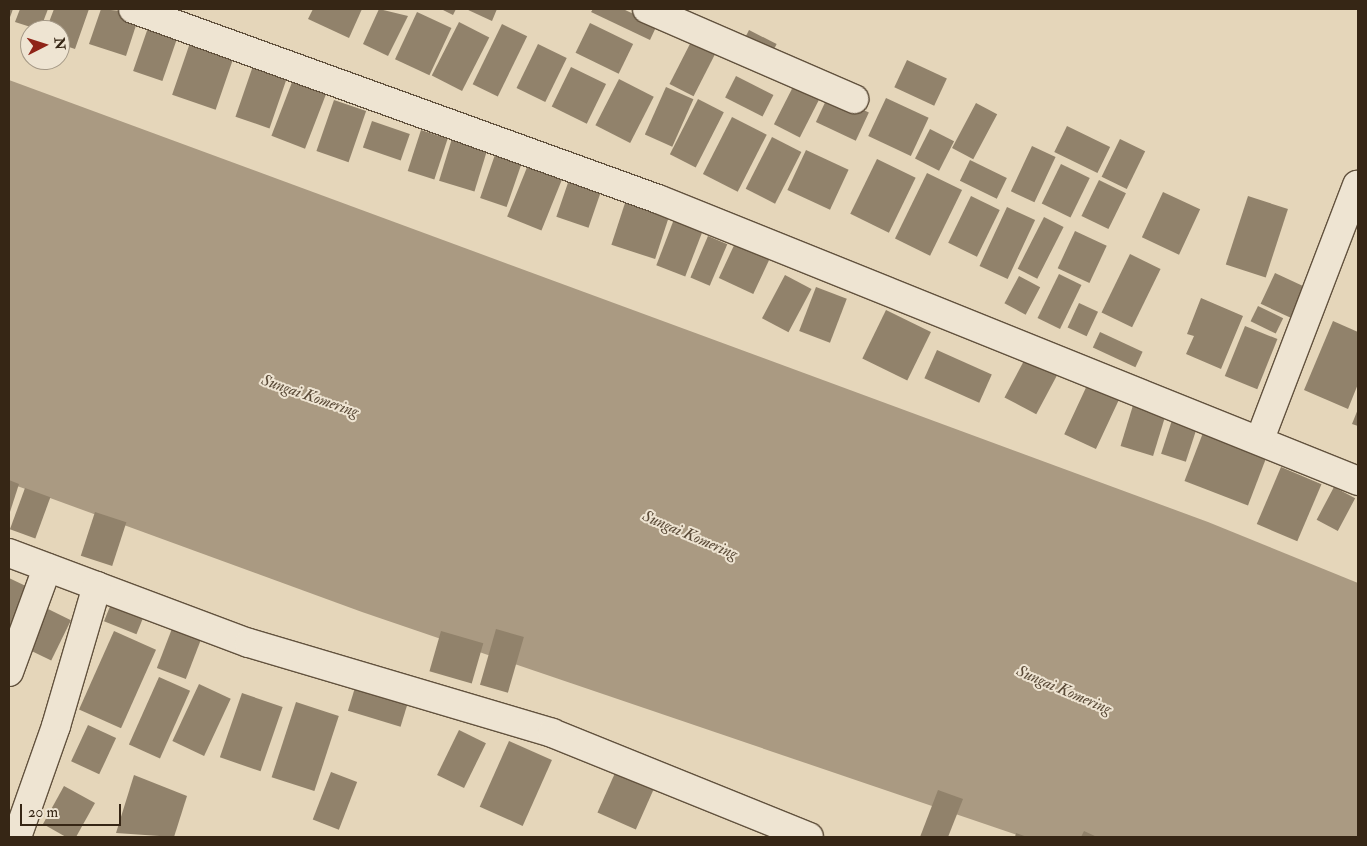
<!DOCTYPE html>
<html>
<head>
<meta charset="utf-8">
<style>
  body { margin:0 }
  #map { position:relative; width:1367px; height:846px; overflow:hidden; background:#e5d6ba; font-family:"IM FELL Double Pica",serif }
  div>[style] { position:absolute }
  .water>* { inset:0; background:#aa9a82 }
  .building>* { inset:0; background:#91826b; transform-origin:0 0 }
  .roads { filter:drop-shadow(1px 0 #62523e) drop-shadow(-1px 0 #62523e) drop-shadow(0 1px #62523e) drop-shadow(0 -1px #62523e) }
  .street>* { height:28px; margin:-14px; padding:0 14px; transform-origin:14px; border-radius:14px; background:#eee4d2 }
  span { translate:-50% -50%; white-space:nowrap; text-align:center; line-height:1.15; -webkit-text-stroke:4px #eee4d2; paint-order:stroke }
  .water-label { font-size:16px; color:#594936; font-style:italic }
  .frame { position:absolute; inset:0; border:10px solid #362615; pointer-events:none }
  .north { position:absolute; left:20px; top:20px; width:50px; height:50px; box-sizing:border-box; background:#eee4d2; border:1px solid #a49886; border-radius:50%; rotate:85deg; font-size:14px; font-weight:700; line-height:20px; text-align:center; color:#362615 }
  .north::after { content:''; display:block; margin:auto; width:18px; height:22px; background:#8f2418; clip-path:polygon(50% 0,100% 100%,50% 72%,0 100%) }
  .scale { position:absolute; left:20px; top:804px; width:101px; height:22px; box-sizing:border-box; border:2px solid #362615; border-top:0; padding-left:6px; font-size:15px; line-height:18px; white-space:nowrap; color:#362615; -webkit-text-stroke:4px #eee4d2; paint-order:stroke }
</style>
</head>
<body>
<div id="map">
  <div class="water">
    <div style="clip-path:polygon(9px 80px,1208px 522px,1358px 583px,1358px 837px,1023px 837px,362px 612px,9px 483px)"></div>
  </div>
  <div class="building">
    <div style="clip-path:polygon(9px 9px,13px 9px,9px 20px)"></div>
    <div style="clip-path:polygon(20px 9px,48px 9px,40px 30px,15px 22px)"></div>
    <div style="clip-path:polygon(54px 9px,89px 9px,75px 49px,60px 44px,60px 30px,46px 30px)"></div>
    <div style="clip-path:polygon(101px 9px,140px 13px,126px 56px,89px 44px)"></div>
    <div style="clip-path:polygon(313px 9px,362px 9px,349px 38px,308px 19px)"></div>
    <div style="clip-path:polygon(379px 9px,408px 16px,388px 56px,363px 44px)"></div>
    <div style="clip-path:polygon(441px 9px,456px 9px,453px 15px)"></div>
    <div style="clip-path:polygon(466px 9px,497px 9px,492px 21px)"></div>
    <div style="clip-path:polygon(593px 9px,623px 9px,657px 25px,650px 40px,591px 12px)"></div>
    <div style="left:417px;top:12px;width:38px;height:52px;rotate:25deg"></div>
    <div style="left:151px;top:19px;width:31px;height:55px;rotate:19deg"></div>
    <div style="left:459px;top:22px;width:34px;height:60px;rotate:27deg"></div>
    <div style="left:590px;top:23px;width:48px;height:33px;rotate:26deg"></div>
    <div style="left:502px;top:24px;width:28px;height:67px;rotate:26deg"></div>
    <div style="left:749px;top:30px;width:31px;height:19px;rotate:27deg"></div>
    <div style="left:694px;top:36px;width:27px;height:54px;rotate:27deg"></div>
    <div style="left:192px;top:37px;width:46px;height:61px;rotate:19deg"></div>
    <div style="left:538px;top:44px;width:32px;height:49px;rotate:26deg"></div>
    <div style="left:255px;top:60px;width:36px;height:60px;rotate:19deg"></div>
    <div style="left:907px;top:60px;width:44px;height:30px;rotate:25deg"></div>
    <div style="left:571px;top:67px;width:39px;height:44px;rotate:26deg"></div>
    <div style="left:736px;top:76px;width:42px;height:24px;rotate:27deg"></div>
    <div style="left:294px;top:77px;width:36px;height:63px;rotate:21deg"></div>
    <div style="left:798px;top:77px;width:29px;height:53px;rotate:27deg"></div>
    <div style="left:619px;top:79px;width:39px;height:52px;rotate:27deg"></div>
    <div style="left:666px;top:87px;width:30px;height:52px;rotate:24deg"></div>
    <div style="left:829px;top:94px;width:44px;height:31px;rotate:25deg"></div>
    <div style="left:886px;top:98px;width:47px;height:42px;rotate:25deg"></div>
    <div style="left:698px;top:99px;width:29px;height:62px;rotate:27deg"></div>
    <div style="left:334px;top:100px;width:34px;height:54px;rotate:19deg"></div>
    <div style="left:976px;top:103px;width:24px;height:51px;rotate:28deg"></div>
    <div style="left:732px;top:117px;width:39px;height:64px;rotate:27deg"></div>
    <div style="left:372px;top:121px;width:40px;height:28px;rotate:19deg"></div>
    <div style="left:1067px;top:126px;width:48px;height:29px;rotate:26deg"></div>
    <div style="left:930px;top:129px;width:27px;height:33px;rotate:27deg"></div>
    <div style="left:421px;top:130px;width:28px;height:43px;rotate:18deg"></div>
    <div style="left:454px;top:132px;width:37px;height:51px;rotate:17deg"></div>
    <div style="left:772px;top:137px;width:33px;height:58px;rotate:27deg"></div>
    <div style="left:1120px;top:139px;width:28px;height:42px;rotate:26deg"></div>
    <div style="left:498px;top:146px;width:28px;height:55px;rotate:19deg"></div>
    <div style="left:1032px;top:146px;width:26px;height:50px;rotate:25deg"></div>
    <div style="left:806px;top:150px;width:47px;height:44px;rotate:25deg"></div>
    <div style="left:877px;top:159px;width:43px;height:61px;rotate:26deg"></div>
    <div style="left:530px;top:160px;width:37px;height:61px;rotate:22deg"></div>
    <div style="left:970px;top:160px;width:41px;height:23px;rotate:26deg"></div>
    <div style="left:1061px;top:164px;width:32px;height:44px;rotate:26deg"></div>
    <div style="left:927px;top:173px;width:39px;height:73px;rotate:26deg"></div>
    <div style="left:570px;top:177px;width:34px;height:42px;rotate:19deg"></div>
    <div style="left:1099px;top:180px;width:30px;height:40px;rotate:26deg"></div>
    <div style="left:1163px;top:192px;width:41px;height:50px;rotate:25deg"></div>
    <div style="left:971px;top:196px;width:32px;height:52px;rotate:26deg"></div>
    <div style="left:1248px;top:196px;width:42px;height:72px;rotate:18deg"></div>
    <div style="left:625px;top:203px;width:46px;height:44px;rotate:18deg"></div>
    <div style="left:1007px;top:207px;width:31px;height:65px;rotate:25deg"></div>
    <div style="left:676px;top:214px;width:31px;height:55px;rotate:21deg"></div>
    <div style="left:1044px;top:217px;width:22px;height:58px;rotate:27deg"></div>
    <div style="left:1075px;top:231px;width:35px;height:41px;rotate:25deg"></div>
    <div style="left:708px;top:236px;width:21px;height:45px;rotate:23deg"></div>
    <div style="left:737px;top:239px;width:38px;height:43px;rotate:25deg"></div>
    <div style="left:1130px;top:254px;width:34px;height:65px;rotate:26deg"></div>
    <div style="left:1275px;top:273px;width:38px;height:34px;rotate:25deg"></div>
    <div style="left:1059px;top:274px;width:25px;height:49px;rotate:26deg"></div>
    <div style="left:785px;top:275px;width:30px;height:49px;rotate:28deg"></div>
    <div style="left:1019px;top:276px;width:24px;height:31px;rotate:28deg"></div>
    <div style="left:816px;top:287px;width:33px;height:47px;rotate:21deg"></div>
    <div style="clip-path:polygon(1201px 298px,1243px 316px,1221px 369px,1186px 354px,1194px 336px,1187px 334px)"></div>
    <div style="left:1079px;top:303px;width:21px;height:27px;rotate:25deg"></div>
    <div style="left:1258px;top:306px;width:28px;height:17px;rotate:26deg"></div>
    <div style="left:886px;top:310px;width:50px;height:54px;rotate:26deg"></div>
    <div style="clip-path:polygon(1333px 321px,1358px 332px,1358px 384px,1348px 409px,1304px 390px)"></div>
    <div style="left:1245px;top:326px;width:35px;height:54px;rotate:22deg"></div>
    <div style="left:1100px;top:332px;width:47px;height:17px;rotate:25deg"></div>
    <div style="left:937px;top:350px;width:60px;height:31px;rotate:24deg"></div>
    <div style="left:1027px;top:355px;width:36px;height:48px;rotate:28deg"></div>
    <div style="left:1090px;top:379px;width:35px;height:61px;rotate:25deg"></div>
    <div style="left:1134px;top:402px;width:34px;height:46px;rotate:17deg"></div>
    <div style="clip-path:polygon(1358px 409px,1358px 426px,1352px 424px)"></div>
    <div style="left:1175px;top:411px;width:26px;height:45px;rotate:18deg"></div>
    <div style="left:1206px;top:425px;width:68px;height:60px;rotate:21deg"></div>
    <div style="left:1281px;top:467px;width:44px;height:62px;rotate:23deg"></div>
    <div style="clip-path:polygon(9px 480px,19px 484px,9px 515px)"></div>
    <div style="left:1334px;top:487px;width:24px;height:37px;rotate:28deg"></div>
    <div style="left:25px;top:488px;width:27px;height:44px;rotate:20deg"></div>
    <div style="left:95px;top:512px;width:33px;height:46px;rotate:18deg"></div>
    <div style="clip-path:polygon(9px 578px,32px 589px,9px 637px)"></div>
    <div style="left:113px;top:599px;width:35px;height:24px;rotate:22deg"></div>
    <div style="left:44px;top:607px;width:30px;height:45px;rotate:26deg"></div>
    <div style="left:173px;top:626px;width:31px;height:45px;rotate:21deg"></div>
    <div style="left:496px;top:629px;width:29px;height:58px;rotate:16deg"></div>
    <div style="left:114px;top:631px;width:46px;height:86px;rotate:24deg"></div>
    <div style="left:441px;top:631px;width:44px;height:42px;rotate:16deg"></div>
    <div style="left:159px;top:677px;width:34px;height:74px;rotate:24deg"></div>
    <div style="left:357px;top:681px;width:55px;height:31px;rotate:17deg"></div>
    <div style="left:199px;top:684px;width:35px;height:63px;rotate:25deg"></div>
    <div style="left:242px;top:693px;width:43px;height:68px;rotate:19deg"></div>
    <div style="left:296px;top:702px;width:45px;height:79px;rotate:18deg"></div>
    <div style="left:88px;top:725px;width:31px;height:40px;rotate:25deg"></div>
    <div style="left:459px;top:730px;width:30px;height:50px;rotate:26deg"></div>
    <div style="left:509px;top:741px;width:47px;height:72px;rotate:24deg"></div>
    <div style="left:619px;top:764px;width:42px;height:53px;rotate:24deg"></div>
    <div style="left:331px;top:772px;width:28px;height:51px;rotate:21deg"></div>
    <div style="clip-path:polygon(134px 775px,187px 796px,174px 837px,116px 833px)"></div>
    <div style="clip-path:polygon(64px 786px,95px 803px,76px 837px,66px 837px,43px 824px)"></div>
    <div style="clip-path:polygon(938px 790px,963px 799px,948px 837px,920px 837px)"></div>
    <div style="clip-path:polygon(1084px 831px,1097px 837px,1081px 837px)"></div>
    <div style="clip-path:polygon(1016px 833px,1027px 837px,1015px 837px)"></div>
  </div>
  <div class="roads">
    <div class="street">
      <div style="left:133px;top:9px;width:558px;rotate:19.9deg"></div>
      <div style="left:658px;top:199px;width:755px;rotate:21.94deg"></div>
      <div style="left:647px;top:9px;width:226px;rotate:23.5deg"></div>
      <div style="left:1260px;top:439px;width:272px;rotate:-69.1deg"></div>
      <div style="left:9px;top:553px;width:256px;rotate:20.6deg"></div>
      <div style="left:249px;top:643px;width:316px;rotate:16.5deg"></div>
      <div style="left:552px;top:733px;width:277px;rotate:22deg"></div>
      <div style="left:9px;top:672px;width:111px;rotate:-69.9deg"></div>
      <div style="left:17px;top:837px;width:118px;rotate:-70.6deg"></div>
      <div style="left:56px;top:726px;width:146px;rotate:-73.7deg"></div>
    </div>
  </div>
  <div class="water-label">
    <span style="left:310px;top:396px;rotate:19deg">Sungai Komering</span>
    <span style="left:690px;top:535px;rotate:23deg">Sungai Komering</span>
    <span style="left:1064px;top:690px;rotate:23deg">Sungai Komering</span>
  </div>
  <div class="frame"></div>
  <div class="north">N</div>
  <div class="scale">20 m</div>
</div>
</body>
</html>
